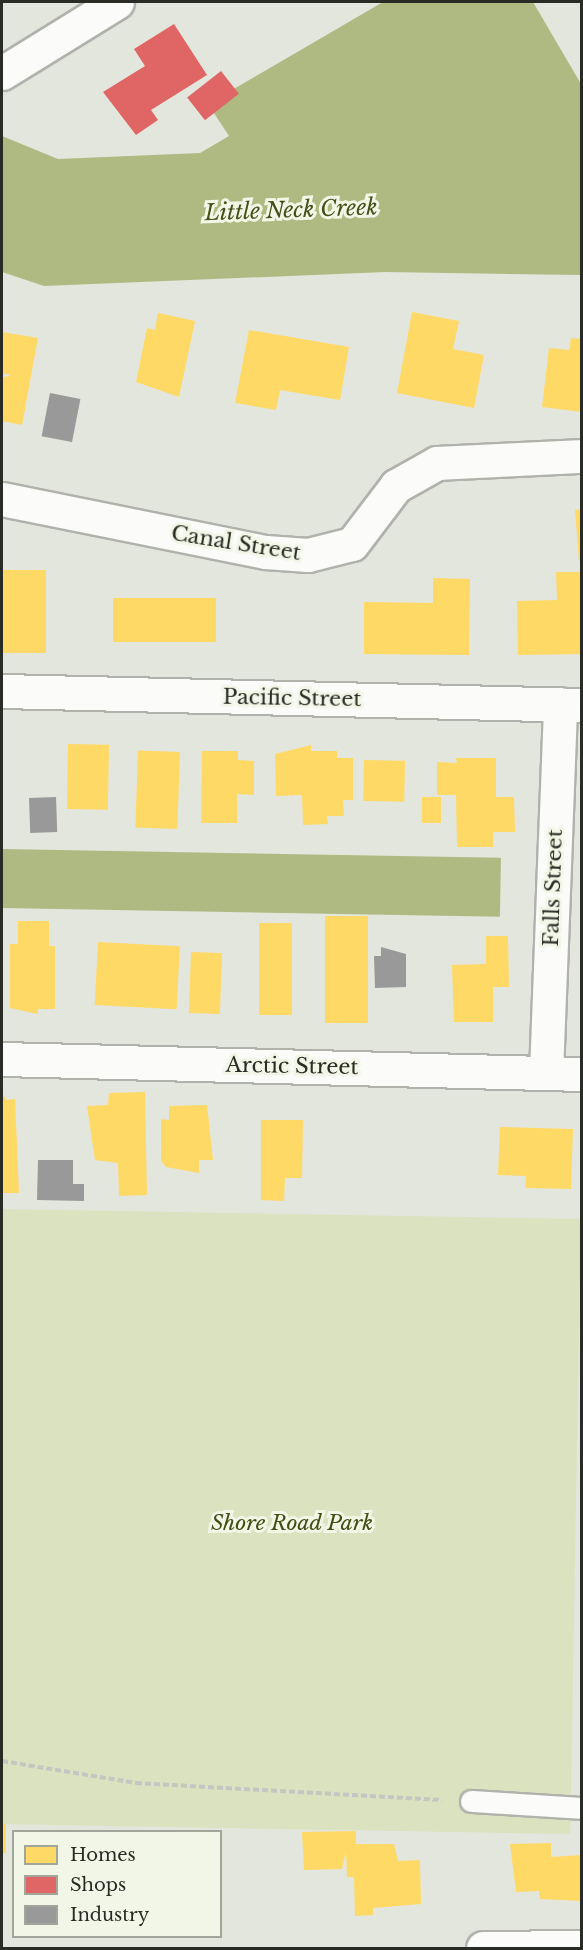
<!DOCTYPE html>
<html>
<head>
<meta charset="utf-8">
<style>
  body { margin:0 }
  #map { position:relative; width:583px; height:1950px; overflow:hidden; background:#e3e6dc; font-family:"Libre Baskerville",serif }
  div>[style] { position:absolute }
  .green>* { inset:0; background:#dae2bf; transform-origin:0 0 }
  .water>* { inset:0; background:#afba82; transform-origin:0 0 }
  .homes>* { inset:0; background:#ffd966; transform-origin:0 0 }
  .shops>* { inset:0; background:#e06666; transform-origin:0 0 }
  .industry>* { inset:0; background:#999; transform-origin:0 0 }
  .path>* { height:4px; margin-top:-2px; transform-origin:0; background:repeating-linear-gradient(90deg,#c4c6c2 0 6px,transparent 0 9px) }
  .roads { filter:drop-shadow(2px 0 #b0b2ab) drop-shadow(-2px 0 #b0b2ab) drop-shadow(0 2px #b0b2ab) drop-shadow(0 -2px #b0b2ab) }
  .lane>* { height:21px; margin:-10.5px; padding:0 10.5px; transform-origin:10.5px; border-radius:10.5px; background:#fbfbfa }
  .street>* { height:33px; margin:-16.5px; padding:0 16.5px; transform-origin:16.5px; border-radius:16.5px; background:#fbfbfa }
  .secondary>* { height:33px; margin:-16.5px; padding:0 16.5px; transform-origin:16.5px; border-radius:16.5px; background:#fbfbfa }
  span { translate:-50% -50%; white-space:nowrap; text-align:center; line-height:1.15; -webkit-text-stroke:6px #f2f6e6; paint-order:stroke }
  .street-label { font-size:21px; color:#292b25 }
  .park-label { font-size:21px; color:#444d14; font-style:italic }
  .water-label { font-size:22px; color:#464f17; font-style:italic }
  .frame { position:absolute; inset:0; border:3px solid #292b25; pointer-events:none }
  .legend { position:absolute; left:12px; top:1830px; width:210px; height:108px; box-sizing:border-box; background:#f2f6e6; border:2px solid #a2a599; margin:0; padding:8px 10px; list-style:none; font-size:18px; color:#292b25 }
  .legend li { display:flex; align-items:center; gap:12px; height:30px }
  .legend b { width:30px; border:2px solid #a2a599 }
</style>
</head>
<body>
<div id="map">
  <div class="green">
    <div style="left:2px;top:1209px;width:579px;height:615px;rotate:1deg"></div>
  </div>
  <div class="water">
    <div style="clip-path:polygon(383px 2px,533px 2px,581px 84px,581px 275px,385px 272px,44px 286px,2px 272px,2px 136px,58px 159px,200px 153px,229px 136px,208px 104px)"></div>
    <div style="left:2px;top:849px;width:499px;height:59px;rotate:1deg"></div>
  </div>
  <div class="homes">
    <div style="clip-path:polygon(412px 312px,459px 321px,453px 349px,484px 355px,474px 408px,397px 393px)"></div>
    <div style="clip-path:polygon(158px 313px,195px 321px,179px 397px,136px 382px,147px 328px,155px 330px)"></div>
    <div style="clip-path:polygon(249px 330px,349px 347px,340px 400px,280px 390px,276px 410px,235px 403px)"></div>
    <div style="clip-path:polygon(2px 332px,38px 338px,22px 425px,2px 421px,2px 378px,11px 375px,2px 373px)"></div>
    <div style="clip-path:polygon(571px 338px,582px 339px,582px 412px,542px 407px,549px 348px,569px 350px)"></div>
    <div style="clip-path:polygon(582px 509px,582px 561px,579px 561px,575px 510px)"></div>
    <div style="left:2px;top:570px;width:44px;height:83px"></div>
    <div style="clip-path:polygon(556px 572px,582px 572px,582px 654px,518px 655px,517px 601px,557px 600px)"></div>
    <div style="clip-path:polygon(433px 578px,470px 579px,469px 655px,364px 654px,364px 602px,433px 603px)"></div>
    <div style="left:216px;top:598px;width:44px;height:103px;rotate:90deg"></div>
    <div style="left:68px;top:744px;width:41px;height:65px;rotate:1deg"></div>
    <div style="clip-path:polygon(311px 745px,311px 751px,337px 751px,337px 758px,353px 758px,353px 800px,343px 800px,344px 816px,327px 816px,328px 824px,303px 825px,302px 795px,276px 796px,275px 754px)"></div>
    <div style="clip-path:polygon(202px 751px,238px 751px,238px 760px,254px 761px,254px 795px,237px 794px,237px 823px,201px 823px)"></div>
    <div style="left:180px;top:752px;width:77px;height:42px;rotate:92deg"></div>
    <div style="clip-path:polygon(456px 758px,496px 758px,496px 797px,514px 797px,515px 832px,493px 832px,493px 847px,457px 847px,456px 795px,437px 795px,437px 762px,457px 763px)"></div>
    <div style="left:364px;top:760px;width:41px;height:41px;rotate:1deg"></div>
    <div style="left:422px;top:797px;width:19px;height:26px"></div>
    <div style="left:325px;top:916px;width:43px;height:107px"></div>
    <div style="clip-path:polygon(18px 921px,49px 921px,49px 946px,55px 946px,55px 1009px,38px 1009px,38px 1014px,10px 1008px,10px 944px,18px 944px)"></div>
    <div style="left:259px;top:923px;width:33px;height:92px"></div>
    <div style="clip-path:polygon(486px 936px,508px 936px,509px 987px,493px 987px,493px 1022px,454px 1022px,452px 965px,486px 964px)"></div>
    <div style="left:98px;top:942px;width:82px;height:63px;rotate:3deg"></div>
    <div style="left:191px;top:952px;width:31px;height:61px;rotate:2deg"></div>
    <div style="clip-path:polygon(145px 1092px,147px 1195px,119px 1196px,118px 1163px,95px 1160px,87px 1106px,108px 1105px,109px 1093px)"></div>
    <div style="clip-path:polygon(2px 1093px,6px 1100px,15px 1099px,19px 1193px,2px 1193px)"></div>
    <div style="clip-path:polygon(207px 1105px,213px 1160px,199px 1160px,199px 1173px,166px 1167px,161px 1161px,161px 1119px,169px 1120px,169px 1106px)"></div>
    <div style="clip-path:polygon(261px 1120px,303px 1120px,302px 1178px,285px 1178px,284px 1201px,261px 1200px)"></div>
    <div style="clip-path:polygon(500px 1127px,573px 1129px,571px 1189px,525px 1188px,526px 1176px,498px 1175px)"></div>
    <div style="left:2px;top:1824px;width:4px;height:29px"></div>
    <div style="clip-path:polygon(356px 1831px,356px 1844px,394px 1844px,398px 1861px,420px 1860px,421px 1904px,373px 1908px,373px 1915px,355px 1916px,354px 1877px,347px 1877px,346px 1851px,342px 1869px,304px 1870px,302px 1832px)"></div>
    <div style="clip-path:polygon(551px 1843px,551px 1857px,582px 1855px,582px 1901px,540px 1899px,539px 1891px,516px 1892px,510px 1844px)"></div>
  </div>
  <div class="shops">
    <div style="clip-path:polygon(174px 24px,207px 75px,151px 110px,158px 120px,136px 135px,103px 92px,145px 66px,134px 49px)"></div>
    <div style="left:221px;top:71px;width:29px;height:43px;rotate:52deg"></div>
  </div>
  <div class="industry">
    <div style="left:50px;top:393px;width:31px;height:44px;rotate:11deg"></div>
    <div style="left:56px;top:797px;width:35px;height:27px;rotate:88deg"></div>
    <div style="clip-path:polygon(381px 947px,406px 954px,406px 987px,375px 988px,374px 956px,381px 956px)"></div>
    <div style="clip-path:polygon(38px 1160px,73px 1160px,73px 1184px,84px 1184px,84px 1201px,37px 1200px)"></div>
  </div>
  <div class="path">
    <div style="left:2px;top:1761px;width:136px;rotate:9.3deg"></div>
    <div style="left:136px;top:1783px;width:306px;rotate:3.2deg"></div>
  </div>
  <div class="roads">
    <div class="lane">
      <div style="left:471px;top:1801px;width:111px;rotate:3.6deg"></div>
    </div>
    <div class="street">
      <div style="left:2px;top:499px;width:269px;rotate:11.4deg"></div>
      <div style="left:266px;top:552px;width:42px;rotate:4.1deg"></div>
      <div style="left:308px;top:555px;width:45px;rotate:-14deg"></div>
      <div style="left:352px;top:544px;width:73px;rotate:-52.8deg"></div>
      <div style="left:396px;top:486px;width:47px;rotate:-29.3deg"></div>
      <div style="left:437px;top:463px;width:145px;rotate:-2.8deg"></div>
      <div style="left:2px;top:691px;width:580px;rotate:1.38deg"></div>
      <div style="left:2px;top:1059px;width:580px;rotate:1.48deg"></div>
      <div style="left:546px;top:1073px;width:369px;rotate:-87.8deg"></div>
      <div style="left:483px;top:1948px;width:99px;rotate:-0.6deg"></div>
    </div>
    <div class="secondary">
      <div style="left:2px;top:73px;width:135px;rotate:-31.7deg"></div>
    </div>
  </div>
  <div class="street-label">
    <span style="left:236px;top:543px;rotate:9deg">Canal Street</span>
    <span style="left:292px;top:698px;rotate:1deg">Pacific Street</span>
    <span style="left:553px;top:888px;rotate:-88deg">Falls Street</span>
    <span style="left:292px;top:1066px;rotate:1deg">Arctic Street</span>
  </div>
  <div class="park-label">
    <span style="left:292px;top:1523px">Shore Road Park</span>
  </div>
  <div class="water-label">
    <span style="left:291px;top:210px;rotate:-2deg">Little Neck Creek</span>
  </div>
  <div class="frame"></div>
  <ul class="legend">
  <li><b style="height:16px;background:#ffd966"></b>Homes</li>
  <li><b style="height:16px;background:#e06666"></b>Shops</li>
  <li><b style="height:16px;background:#999"></b>Industry</li>
  </ul>
</div>
</body>
</html>
